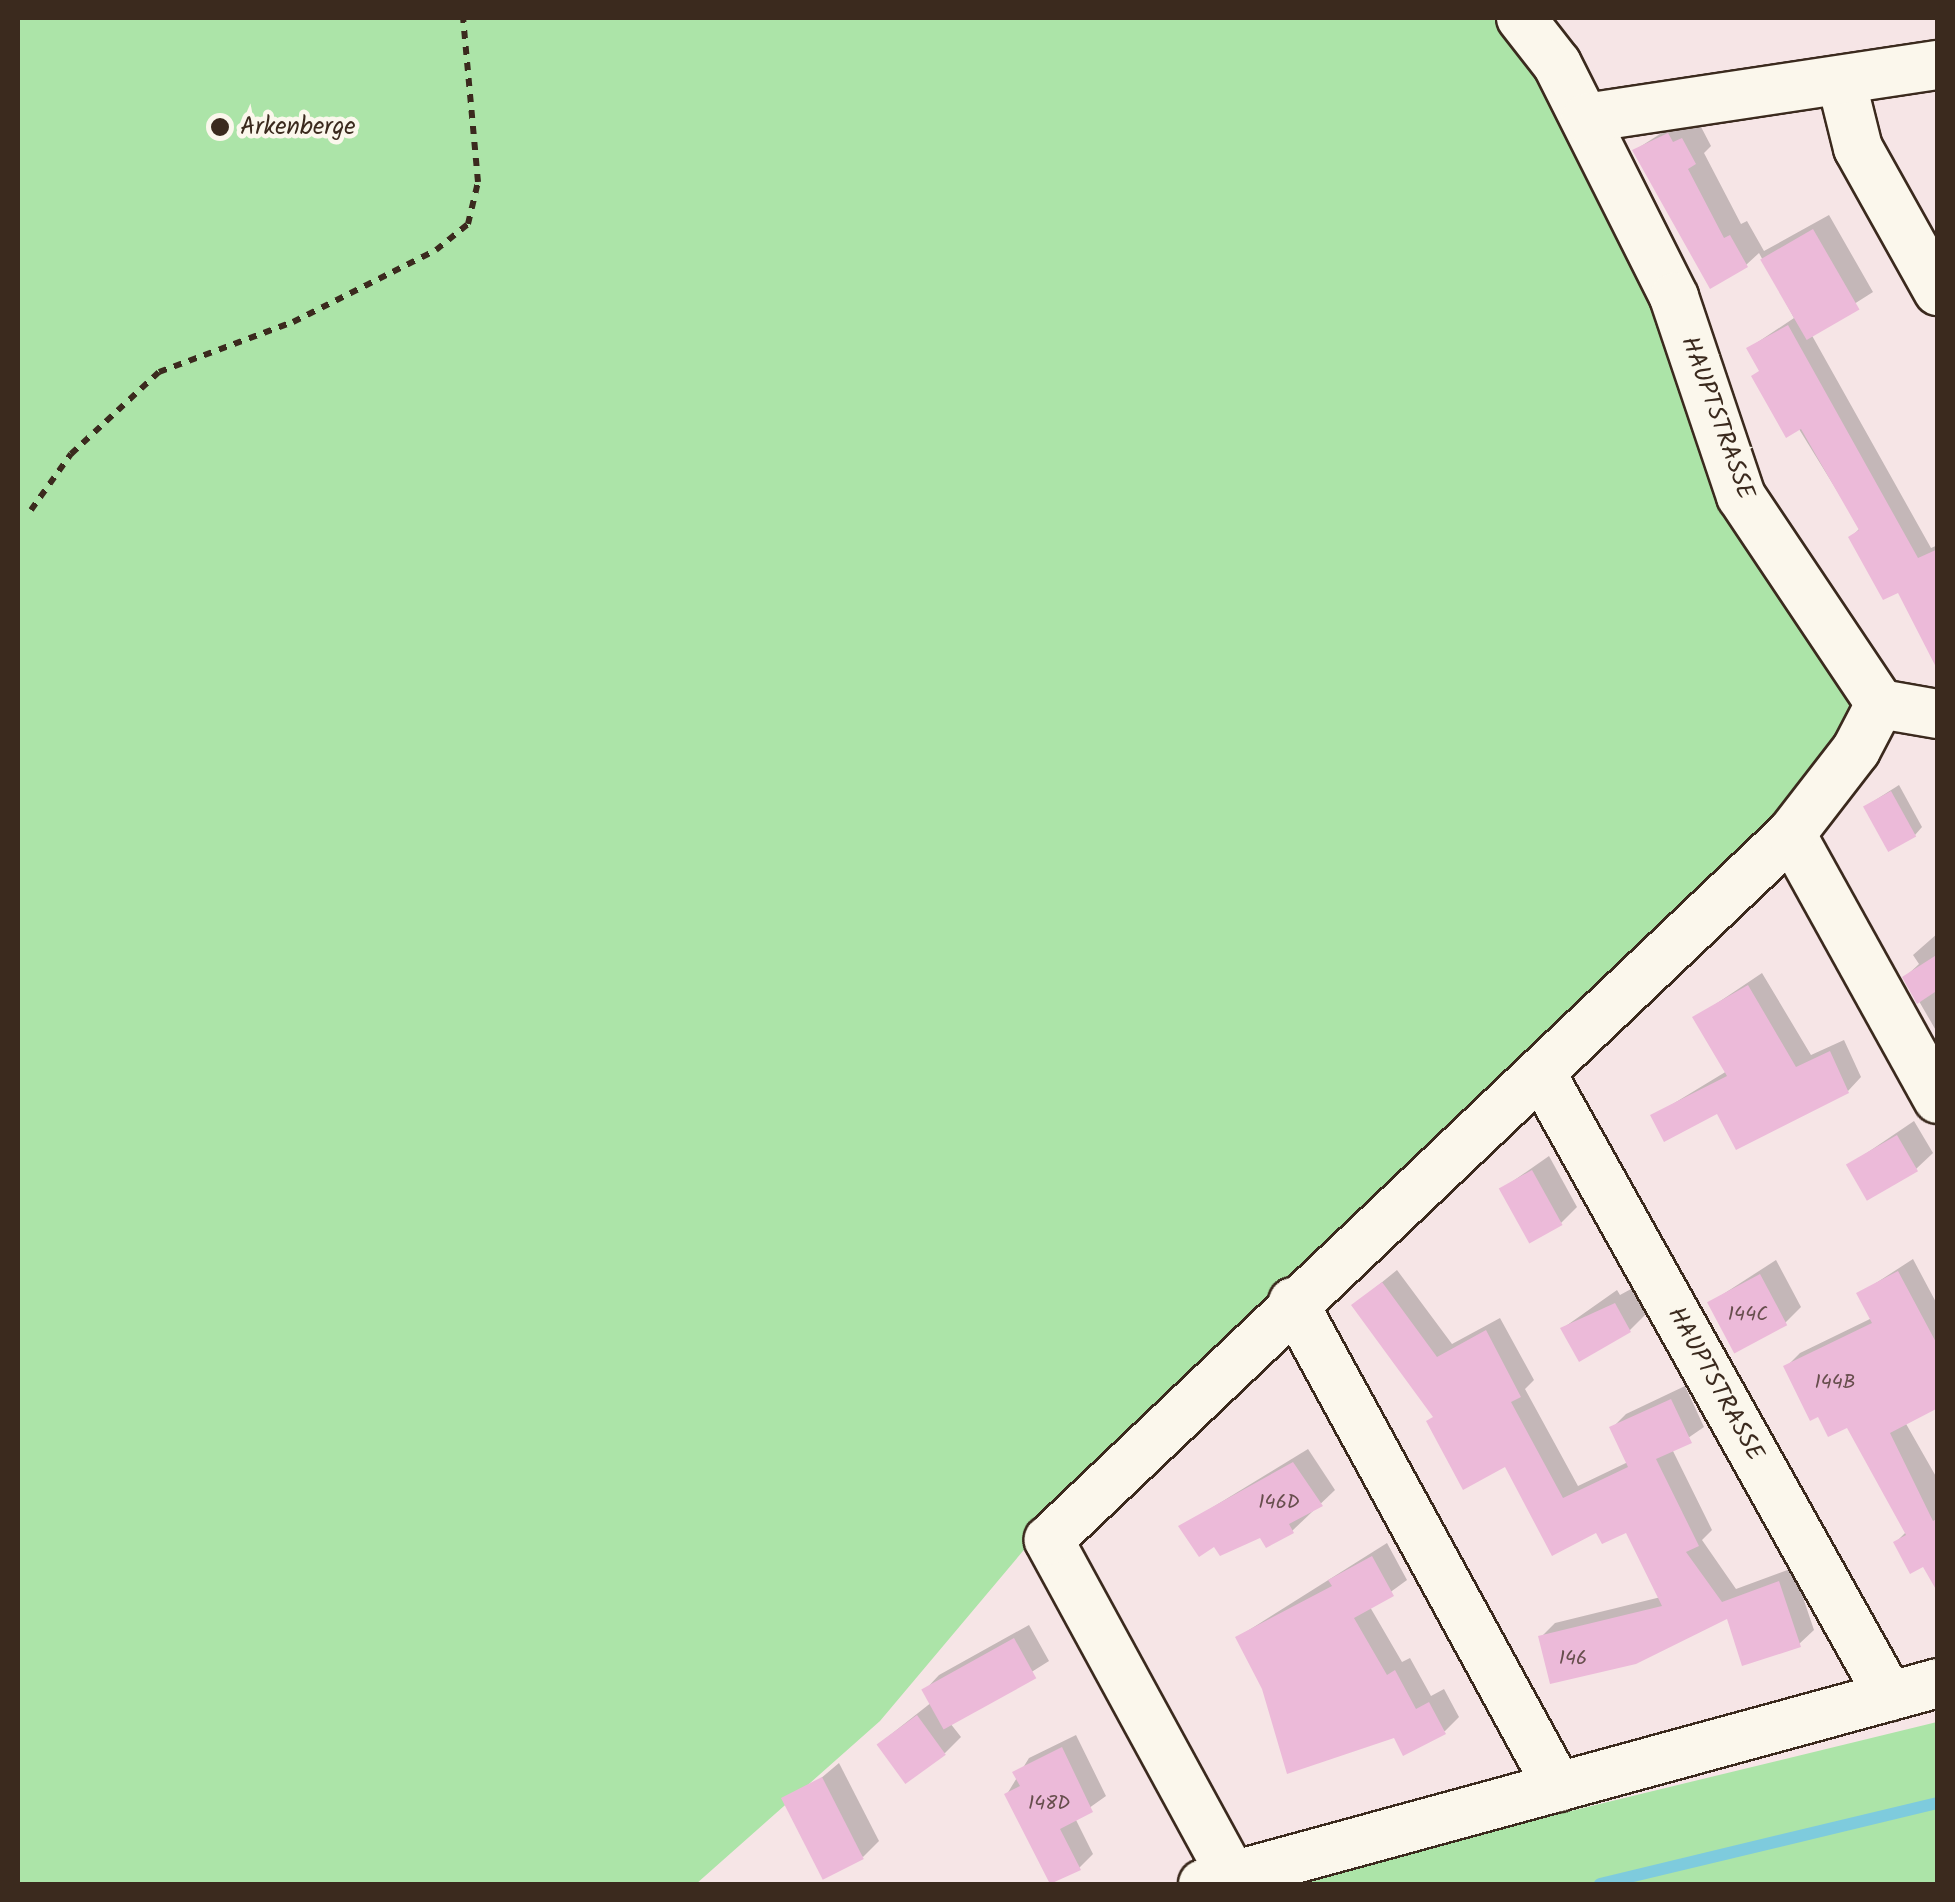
<!DOCTYPE html>
<html>
<head>
<meta charset="utf-8">
<style>
  body { margin:0 }
  #map { position:relative; width:1955px; height:1902px; overflow:hidden; background:#f6e5e6; font-family:Kalam,sans-serif }
  div>[style] { position:absolute }
  .green>* { inset:0; background:#ace4a8 }
  .shadow>* { inset:0; background:#0003 }
  .stream>* { height:12px; margin:-6px; padding:0 6px; transform-origin:6px; border-radius:6px; background:#7ecbdd }
  .building>* { inset:0; background:#ecbad9; transform-origin:0 0 }
  .path>* { height:6px; margin-top:-3px; transform-origin:0; background:repeating-linear-gradient(90deg,#3b2a1e 0 8px,transparent 0 16px) }
  .roads { filter:drop-shadow(2px 0 #3b2a1e) drop-shadow(-2px 0 #3b2a1e) drop-shadow(0 2px #3b2a1e) drop-shadow(0 -2px #3b2a1e) }
  .minor>* { height:48px; margin:-24px; padding:0 24px; transform-origin:24px; border-radius:24px; background:#fbf7ec }
  .dots>* { width:28px; height:28px; translate:-50% -50%; box-sizing:border-box; border:5px solid #fbf7ec; border-radius:50% }
  span { translate:-50% -50%; white-space:nowrap; text-align:center; line-height:1.15; -webkit-text-stroke:9px #fbf7ec; paint-order:stroke }
  .number-label { font-size:20px; color:#674e4d }
  .number-label span { -webkit-text-stroke-width:0 }
  .poi-label { font-size:25px; color:#3b2a1e }
  .left { translate:0 -50%; text-align:left }
  .street-label { font-size:25px; color:#3b2a1e }
  .frame { position:absolute; inset:0; border:20px solid #3b2a1e; pointer-events:none }
</style>
</head>
<body>
<div id="map">
  <div class="green">
    <div style="clip-path:polygon(18px 18px,1495px 18px,1575px 123px,1848px 683px,1852px 716px,1843px 751px,1044px 1526px,880px 1721px,696px 1884px,18px 1884px)"></div>
    <div style="clip-path:polygon(1937px 1722px,1937px 1884px,1294px 1884px,1542px 1818px)"></div>
  </div>
  <div class="shadow">
    <div style="clip-path:polygon(1685px 118px,1690px 128px,1699px 123px,1711px 146px,1704px 153px,1741px 224px,1747px 221px,1764px 251px,1829px 215px,1873px 292px,1810px 332px,1931px 548px,1938px 545px,1938px 631px,1851px 537px,1860px 528px,1749px 348px,1794px 318px,1759px 253px,1746px 265px,1635px 150px)"></div>
    <div style="clip-path:polygon(1899px 785px,1922px 827px,1915px 835px,1866px 806px)"></div>
    <div style="clip-path:polygon(1938px 933px,1938px 1034px,1905px 977px,1919px 964px,1913px 955px)"></div>
    <div style="clip-path:polygon(1762px 973px,1811px 1055px,1844px 1040px,1861px 1077px,1848px 1091px,1653px 1116px,1727px 1071px,1695px 1018px)"></div>
    <div style="clip-path:polygon(1914px 1121px,1933px 1153px,1916px 1169px,1849px 1165px)"></div>
    <div style="clip-path:polygon(1549px 1156px,1577px 1207px,1561px 1223px,1503px 1188px)"></div>
    <div style="clip-path:polygon(1913px 1259px,1938px 1306px,1938px 1405px,1905px 1422px,1938px 1480px,1938px 1557px,1896px 1542px,1907px 1531px,1848px 1424px,1786px 1367px,1800px 1353px,1872px 1318px,1859px 1294px)"></div>
    <div style="clip-path:polygon(1776px 1260px,1801px 1307px,1785px 1323px,1711px 1302px)"></div>
    <div style="clip-path:polygon(1397px 1270px,1452px 1344px,1500px 1318px,1534px 1380px,1525px 1389px,1578px 1486px,1628px 1462px,1612px 1428px,1626px 1414px,1685px 1386px,1704px 1427px,1672px 1449px,1712px 1530px,1702px 1540px,1736px 1589px,1793px 1568px,1814px 1630px,1799px 1644px,1728px 1615px,1541px 1637px,1555px 1623px,1661px 1597px,1628px 1529px,1598px 1530px,1435px 1416px,1354px 1305px)"></div>
    <div style="clip-path:polygon(1631px 1289px,1646px 1314px,1630px 1330px,1563px 1328px,1617px 1290px,1620px 1295px)"></div>
    <div style="clip-path:polygon(1308px 1449px,1335px 1490px,1292px 1531px,1215px 1544px,1182px 1526px)"></div>
    <div style="clip-path:polygon(1387px 1543px,1407px 1580px,1370px 1607px,1402px 1662px,1410px 1658px,1431px 1696px,1444px 1689px,1459px 1717px,1445px 1731px,1395px 1735px,1264px 1688px,1238px 1637px)"></div>
    <div style="clip-path:polygon(1029px 1625px,1049px 1661px,950px 1723px,961px 1737px,945px 1753px,880px 1743px,932px 1702px,925px 1690px,939px 1675px)"></div>
    <div style="clip-path:polygon(1076px 1735px,1106px 1796px,1075px 1818px,1093px 1854px,1079px 1868px,1007px 1794px,1029px 1758px)"></div>
    <div style="clip-path:polygon(839px 1763px,879px 1841px,863px 1857px,788px 1806px)"></div>
  </div>
  <div class="stream">
    <div style="left:1600px;top:1884px;width:348px;rotate:-13.5deg"></div>
  </div>
  <div class="building">
    <div style="clip-path:polygon(1668px 133px,1673px 142px,1682px 138px,1696px 164px,1688px 169px,1724px 238px,1730px 235px,1748px 267px,1710px 289px,1632px 150px)"></div>
    <div style="left:1813px;top:229px;width:93px;height:61px;rotate:60deg"></div>
    <div style="clip-path:polygon(1788px 325px,1918px 558px,1938px 549px,1938px 671px,1898px 593px,1883px 600px,1848px 537px,1859px 530px,1801px 429px,1786px 438px,1751px 376px,1759px 371px,1746px 348px)"></div>
    <div style="left:1891px;top:791px;width:52px;height:32px;rotate:61deg"></div>
    <div style="clip-path:polygon(1938px 954px,1938px 990px,1917px 1004px,1902px 977px)"></div>
    <div style="clip-path:polygon(1748px 985px,1796px 1067px,1830px 1051px,1849px 1093px,1736px 1150px,1717px 1114px,1664px 1142px,1650px 1115px,1727px 1076px,1692px 1017px)"></div>
    <div style="left:1897px;top:1135px;width:42px;height:59px;rotate:60deg"></div>
    <div style="left:1532px;top:1170px;width:63px;height:38px;rotate:61deg"></div>
    <div style="clip-path:polygon(1898px 1271px,1938px 1346px,1938px 1408px,1890px 1433px,1933px 1521px,1938px 1518px,1938px 1593px,1923px 1567px,1910px 1574px,1893px 1542px,1906px 1535px,1847px 1428px,1828px 1437px,1818px 1417px,1810px 1421px,1783px 1366px,1872px 1323px,1856px 1293px)"></div>
    <div style="left:1760px;top:1274px;width:58px;height:60px;rotate:62deg"></div>
    <div style="clip-path:polygon(1382px 1282px,1437px 1357px,1486px 1330px,1521px 1397px,1511px 1402px,1563px 1498px,1628px 1467px,1609px 1427px,1671px 1399px,1692px 1443px,1656px 1459px,1699px 1546px,1686px 1552px,1722px 1602px,1779px 1581px,1801px 1647px,1742px 1666px,1727px 1619px,1636px 1664px,1550px 1684px,1538px 1636px,1662px 1606px,1626px 1533px,1602px 1544px,1596px 1533px,1552px 1556px,1505px 1467px,1463px 1490px,1426px 1421px,1433px 1417px,1351px 1305px)"></div>
    <div style="clip-path:polygon(1615px 1303px,1631px 1332px,1579px 1362px,1560px 1328px)"></div>
    <div style="clip-path:polygon(1293px 1462px,1323px 1506px,1289px 1524px,1294px 1533px,1266px 1548px,1260px 1538px,1220px 1556px,1214px 1547px,1199px 1557px,1178px 1526px)"></div>
    <div style="clip-path:polygon(1372px 1556px,1394px 1596px,1354px 1618px,1387px 1675px,1395px 1670px,1416px 1709px,1429px 1702px,1446px 1734px,1403px 1756px,1394px 1738px,1287px 1774px,1262px 1689px,1235px 1637px,1332px 1586px,1328px 1580px)"></div>
    <div style="left:1014px;top:1638px;width:46px;height:106px;rotate:61deg"></div>
    <div style="left:917px;top:1715px;width:49px;height:50px;rotate:54deg"></div>
    <div style="clip-path:polygon(1062px 1747px,1093px 1812px,1060px 1829px,1081px 1870px,1050px 1884px,1004px 1794px,1020px 1786px,1012px 1772px)"></div>
    <div style="left:822px;top:1777px;width:92px;height:46px;rotate:63deg"></div>
  </div>
  <div class="path">
    <div style="left:31px;top:510px;width:69px;rotate:-54.5deg"></div>
    <div style="left:71px;top:454px;width:120px;rotate:-43deg"></div>
    <div style="left:159px;top:372px;width:143px;rotate:-20.5deg"></div>
    <div style="left:293px;top:322px;width:160px;rotate:-26.7deg"></div>
    <div style="left:436px;top:250px;width:41px;rotate:-39.1deg"></div>
    <div style="left:468px;top:224px;width:43px;rotate:-76.6deg"></div>
    <div style="left:478px;top:182px;width:165px;rotate:-95.2deg"></div>
  </div>
  <div class="roads">
    <div class="minor">
      <div style="left:1521px;top:18px;width:58px;rotate:52deg"></div>
      <div style="left:1557px;top:64px;width:261px;rotate:63.3deg"></div>
      <div style="left:1674px;top:297px;width:210px;rotate:71.4deg"></div>
      <div style="left:1741px;top:496px;width:250px;rotate:56.2deg"></div>
      <div style="left:1880px;top:704px;width:59px;rotate:9.8deg"></div>
      <div style="left:1841px;top:80px;width:70px;rotate:76deg"></div>
      <div style="left:1858px;top:148px;width:164px;rotate:60.8deg"></div>
      <div style="left:1586px;top:118px;width:356px;rotate:-8.6deg"></div>
      <div style="left:1791px;top:834px;width:303px;rotate:61deg"></div>
      <div style="left:1541px;top:1073px;width:714px;rotate:60.81deg"></div>
      <div style="left:1293px;top:1302px;width:553px;rotate:61.35deg"></div>
      <div style="left:1232px;top:1876px;width:383px;rotate:-118.6deg"></div>
      <div style="left:1049px;top:1540px;width:1024px;rotate:-43.58deg"></div>
      <div style="left:1791px;top:834px;width:106px;rotate:-52.3deg"></div>
      <div style="left:1856px;top:750px;width:52px;rotate:-62.4deg"></div>
      <div style="left:1203px;top:1884px;width:762px;rotate:-15.29deg"></div>
    </div>
  </div>
  <div class="dots">
    <div style="left:220px;top:127px;background:#3b2a1e"></div>
  </div>
  <div class="number-label">
    <span style="left:1748px;top:1315px">144C</span>
    <span style="left:1835px;top:1383px">144B</span>
    <span style="left:1279px;top:1503px">146D</span>
    <span style="left:1573px;top:1659px">146</span>
    <span style="left:1049px;top:1804px">148D</span>
  </div>
  <div class="poi-label">
    <span class="left" style="left:240px;top:127px">Arkenberge</span>
  </div>
  <div class="street-label">
    <span style="left:1717px;top:418px;rotate:70deg">HAUPTSTRASSE</span>
    <span style="left:1715px;top:1384px;rotate:61deg">HAUPTSTRASSE</span>
  </div>
  <div class="frame"></div>
</div>
</body>
</html>
